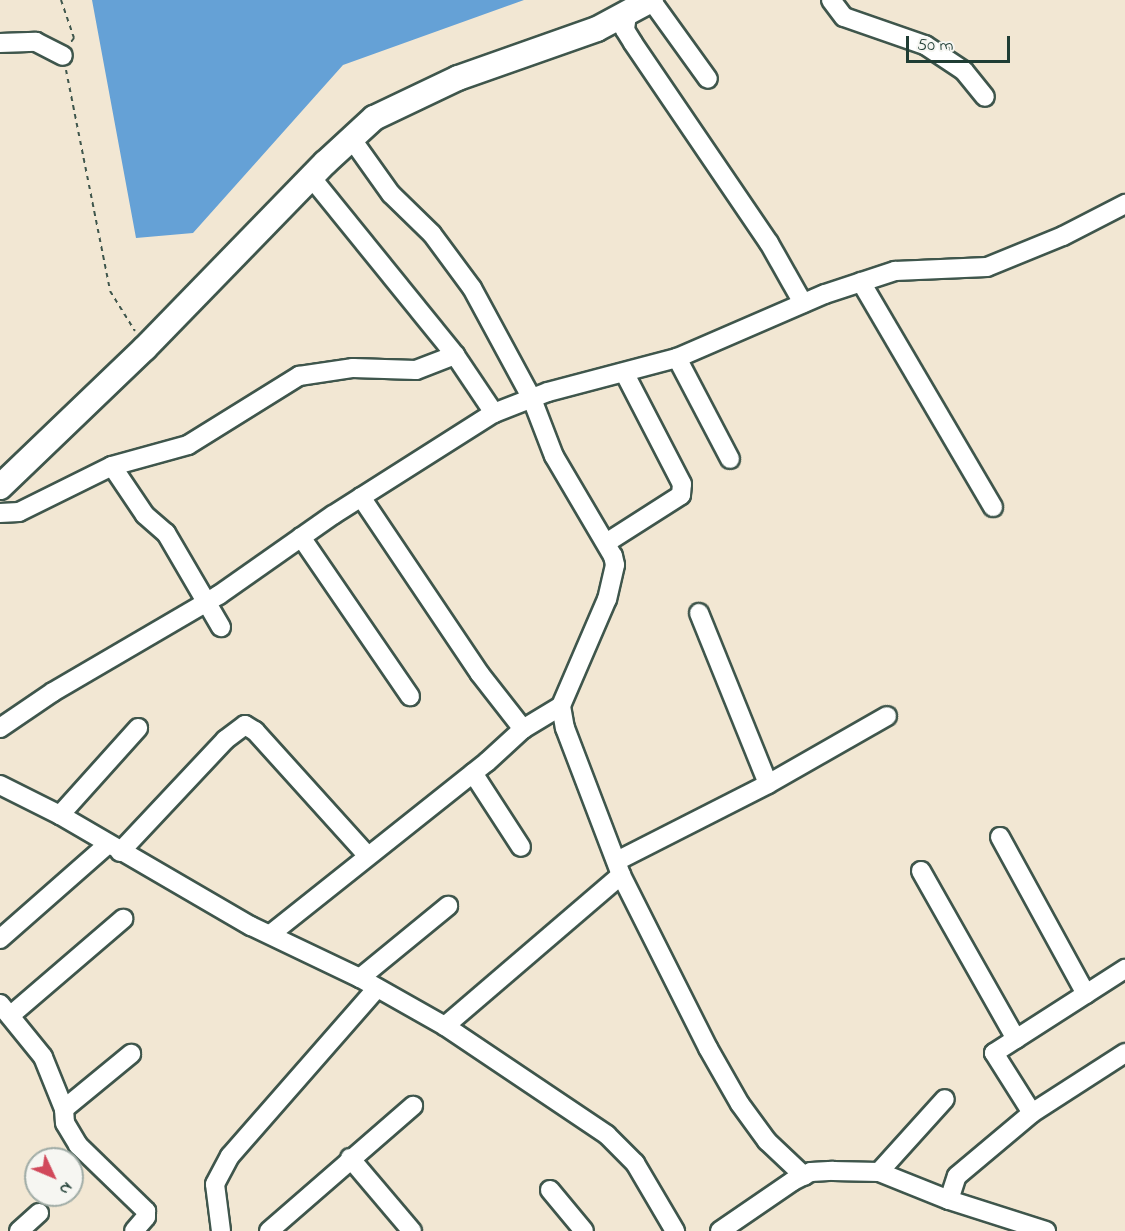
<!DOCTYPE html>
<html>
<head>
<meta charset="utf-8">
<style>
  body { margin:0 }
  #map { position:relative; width:1125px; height:1231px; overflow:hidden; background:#f2e7d3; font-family:"Indie Flower",sans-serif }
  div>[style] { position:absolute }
  .water>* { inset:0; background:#65a1d6 }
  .path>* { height:2px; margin-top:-1px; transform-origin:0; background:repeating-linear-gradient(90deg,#3f564c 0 4.5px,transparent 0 9px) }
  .roads { filter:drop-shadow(2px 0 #3f564c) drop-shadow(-2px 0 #3f564c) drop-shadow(0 2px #3f564c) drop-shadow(0 -2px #3f564c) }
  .minor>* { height:18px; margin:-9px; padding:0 9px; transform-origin:9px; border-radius:9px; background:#fff }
  .major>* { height:24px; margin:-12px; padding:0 12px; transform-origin:12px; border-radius:12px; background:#fff }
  span { translate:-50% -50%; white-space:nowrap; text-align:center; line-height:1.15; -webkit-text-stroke:5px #f6f6f2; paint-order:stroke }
  .north { position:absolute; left:24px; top:1147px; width:60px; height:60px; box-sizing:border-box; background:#f6f6f2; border:2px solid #a0aca6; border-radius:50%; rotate:134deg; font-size:16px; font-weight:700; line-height:24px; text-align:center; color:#1f3d34 }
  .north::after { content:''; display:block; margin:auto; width:21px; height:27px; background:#d1495b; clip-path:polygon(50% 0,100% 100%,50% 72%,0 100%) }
  .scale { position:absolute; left:906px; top:36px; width:104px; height:27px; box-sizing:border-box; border:3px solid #1f3d34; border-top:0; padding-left:8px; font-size:18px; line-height:21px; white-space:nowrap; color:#1f3d34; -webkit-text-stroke:4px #f6f6f2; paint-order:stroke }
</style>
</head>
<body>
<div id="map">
  <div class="water">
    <div style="clip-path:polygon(92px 0,524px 0,343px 65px,193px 233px,136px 238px)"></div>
  </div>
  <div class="path">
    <div style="left:61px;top:0;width:40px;rotate:71.1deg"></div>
    <div style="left:74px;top:38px;width:5px;rotate:127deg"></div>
    <div style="left:66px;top:70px;width:225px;rotate:78.7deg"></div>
    <div style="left:110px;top:291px;width:47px;rotate:58deg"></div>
  </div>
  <div class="roads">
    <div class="minor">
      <div style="left:651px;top:0;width:97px;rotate:54.2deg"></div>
      <div style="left:831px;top:0;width:21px;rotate:53deg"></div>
      <div style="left:844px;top:17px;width:86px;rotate:19.1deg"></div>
      <div style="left:925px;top:45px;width:47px;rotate:33.7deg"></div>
      <div style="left:964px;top:71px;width:33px;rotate:51deg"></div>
      <div style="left:627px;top:15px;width:15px;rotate:98deg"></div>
      <div style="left:625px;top:30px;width:15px;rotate:58deg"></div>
      <div style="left:633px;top:43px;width:242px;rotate:55.8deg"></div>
      <div style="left:769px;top:243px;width:69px;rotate:60.5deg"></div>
      <div style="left:0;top:43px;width:36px;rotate:-2deg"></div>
      <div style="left:36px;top:42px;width:30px;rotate:27deg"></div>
      <div style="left:351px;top:138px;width:69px;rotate:54.5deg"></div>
      <div style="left:391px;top:194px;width:57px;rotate:44.3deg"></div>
      <div style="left:432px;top:234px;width:67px;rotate:53.5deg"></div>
      <div style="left:472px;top:288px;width:126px;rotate:61.6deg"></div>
      <div style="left:532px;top:399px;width:61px;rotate:68.9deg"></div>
      <div style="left:554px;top:456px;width:116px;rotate:59.5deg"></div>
      <div style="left:613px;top:556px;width:9px;rotate:77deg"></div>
      <div style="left:615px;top:565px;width:35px;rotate:103deg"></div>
      <div style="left:607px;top:599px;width:116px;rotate:113.3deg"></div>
      <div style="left:561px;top:706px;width:22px;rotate:80deg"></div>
      <div style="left:565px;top:728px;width:157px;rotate:69.1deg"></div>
      <div style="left:621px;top:875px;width:194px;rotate:63.3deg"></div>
      <div style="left:708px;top:1048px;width:64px;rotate:60.3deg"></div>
      <div style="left:740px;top:1104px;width:46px;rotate:53.9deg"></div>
      <div style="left:767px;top:1141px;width:51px;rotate:43.4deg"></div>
      <div style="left:311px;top:177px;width:229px;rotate:51deg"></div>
      <div style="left:455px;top:355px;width:70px;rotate:56.1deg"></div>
      <div style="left:861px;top:282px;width:261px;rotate:59.6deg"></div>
      <div style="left:677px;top:358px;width:114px;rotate:62.3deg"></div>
      <div style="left:112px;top:466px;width:59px;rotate:56deg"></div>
      <div style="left:145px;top:515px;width:28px;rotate:41deg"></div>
      <div style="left:166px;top:533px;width:109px;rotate:59.7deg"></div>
      <div style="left:361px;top:497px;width:213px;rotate:56.1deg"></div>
      <div style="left:480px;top:674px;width:70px;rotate:52deg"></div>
      <div style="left:0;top:513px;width:19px;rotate:-3deg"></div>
      <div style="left:19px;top:512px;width:104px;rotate:-26.3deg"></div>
      <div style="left:112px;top:466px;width:79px;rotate:-15.4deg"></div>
      <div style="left:188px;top:445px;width:131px;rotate:-31.9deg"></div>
      <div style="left:299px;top:376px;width:55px;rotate:-8.4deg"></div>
      <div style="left:353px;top:368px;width:63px;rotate:1.8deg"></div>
      <div style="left:416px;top:370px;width:42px;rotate:-21deg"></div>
      <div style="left:301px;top:537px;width:193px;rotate:55.6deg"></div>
      <div style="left:606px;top:543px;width:89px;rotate:-32.6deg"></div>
      <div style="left:681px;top:495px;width:11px;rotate:-85deg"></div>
      <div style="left:682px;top:484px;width:124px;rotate:-117.4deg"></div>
      <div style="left:699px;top:613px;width:184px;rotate:68deg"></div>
      <div style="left:0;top:728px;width:64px;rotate:-34.2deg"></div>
      <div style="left:53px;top:692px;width:192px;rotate:-30.3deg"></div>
      <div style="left:219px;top:595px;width:139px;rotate:-35.1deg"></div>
      <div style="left:333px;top:515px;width:191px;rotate:-32.4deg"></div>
      <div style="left:494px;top:413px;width:58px;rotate:-21.3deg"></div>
      <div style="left:548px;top:392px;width:133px;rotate:-14.8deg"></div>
      <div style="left:677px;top:358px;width:161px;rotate:-23.4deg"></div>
      <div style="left:825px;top:294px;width:74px;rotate:-18.2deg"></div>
      <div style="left:895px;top:271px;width:92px;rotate:-2.5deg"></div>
      <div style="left:987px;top:267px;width:82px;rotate:-22.2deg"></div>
      <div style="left:1063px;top:236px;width:70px;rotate:-27.3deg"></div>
      <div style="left:473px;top:773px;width:88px;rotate:57deg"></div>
      <div style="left:0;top:785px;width:67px;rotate:26.6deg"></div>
      <div style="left:60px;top:815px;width:221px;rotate:30.2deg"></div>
      <div style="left:251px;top:926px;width:121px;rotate:25.5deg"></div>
      <div style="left:360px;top:978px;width:98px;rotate:29.5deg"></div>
      <div style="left:445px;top:1026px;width:195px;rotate:33.9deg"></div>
      <div style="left:607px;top:1135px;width:40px;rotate:45deg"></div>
      <div style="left:635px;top:1163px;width:79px;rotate:59.5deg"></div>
      <div style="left:60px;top:815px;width:117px;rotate:-48.1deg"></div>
      <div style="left:1000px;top:837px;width:179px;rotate:61.3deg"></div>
      <div style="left:120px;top:852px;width:154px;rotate:-46.8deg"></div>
      <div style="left:225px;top:740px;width:25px;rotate:-37deg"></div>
      <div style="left:245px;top:725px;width:12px;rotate:31deg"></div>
      <div style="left:255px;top:731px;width:167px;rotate:47.9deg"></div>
      <div style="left:617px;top:861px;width:169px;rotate:-27deg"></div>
      <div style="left:768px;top:784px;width:137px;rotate:-29.7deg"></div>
      <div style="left:921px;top:871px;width:193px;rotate:60.5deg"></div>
      <div style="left:272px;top:933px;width:275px;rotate:-38.5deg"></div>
      <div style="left:487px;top:762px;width:49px;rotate:-42.5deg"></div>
      <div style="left:523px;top:729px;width:44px;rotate:-31.2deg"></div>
      <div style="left:0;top:939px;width:142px;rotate:-41.3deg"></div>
      <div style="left:360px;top:978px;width:114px;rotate:-39.3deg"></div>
      <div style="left:0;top:1004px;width:68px;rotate:50.9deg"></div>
      <div style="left:43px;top:1057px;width:56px;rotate:68deg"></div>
      <div style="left:64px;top:1109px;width:14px;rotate:86deg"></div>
      <div style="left:65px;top:1123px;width:26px;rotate:59deg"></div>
      <div style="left:78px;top:1145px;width:95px;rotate:44.1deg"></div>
      <div style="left:146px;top:1211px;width:6px;rotate:90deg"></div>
      <div style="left:146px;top:1217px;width:18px;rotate:131deg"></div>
      <div style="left:11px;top:1015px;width:148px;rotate:-40.6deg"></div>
      <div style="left:445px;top:1026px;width:232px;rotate:-40.6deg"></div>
      <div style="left:64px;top:1109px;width:87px;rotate:-39.4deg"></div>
      <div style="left:1032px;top:1113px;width:71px;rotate:-122.3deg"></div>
      <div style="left:994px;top:1053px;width:156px;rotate:-32.7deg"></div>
      <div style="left:350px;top:1158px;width:96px;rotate:49.7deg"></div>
      <div style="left:879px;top:1172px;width:98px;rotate:-47.9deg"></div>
      <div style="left:550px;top:1190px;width:53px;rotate:50.3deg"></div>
      <div style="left:949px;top:1200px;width:25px;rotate:-72deg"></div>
      <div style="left:957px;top:1176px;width:98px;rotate:-40deg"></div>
      <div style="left:1032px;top:1113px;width:111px;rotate:-32.8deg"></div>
      <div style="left:19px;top:1231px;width:27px;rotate:-42deg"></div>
      <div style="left:221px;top:1231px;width:47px;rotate:-97.3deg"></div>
      <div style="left:215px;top:1184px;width:32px;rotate:-62deg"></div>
      <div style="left:230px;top:1156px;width:222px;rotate:-48.8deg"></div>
      <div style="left:269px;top:1231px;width:191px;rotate:-41deg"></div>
      <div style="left:720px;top:1231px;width:88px;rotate:-34.4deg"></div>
      <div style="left:793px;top:1181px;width:20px;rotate:-27deg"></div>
      <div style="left:811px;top:1172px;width:22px;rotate:-3deg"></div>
      <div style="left:833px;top:1171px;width:46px;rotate:1.2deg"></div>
      <div style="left:879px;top:1172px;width:75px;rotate:21.8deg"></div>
      <div style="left:949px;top:1200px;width:102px;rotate:17.7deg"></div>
    </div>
    <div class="major">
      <div style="left:0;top:487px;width:201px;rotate:-43.8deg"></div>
      <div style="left:145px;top:348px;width:258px;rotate:-45.8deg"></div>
      <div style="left:325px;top:163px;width:67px;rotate:-42.6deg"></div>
      <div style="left:374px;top:118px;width:93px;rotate:-25.5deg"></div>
      <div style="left:458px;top:78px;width:147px;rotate:-19.4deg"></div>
      <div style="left:597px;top:29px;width:61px;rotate:-28.2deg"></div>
    </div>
  </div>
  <div class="north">N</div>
  <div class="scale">50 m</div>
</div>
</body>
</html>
